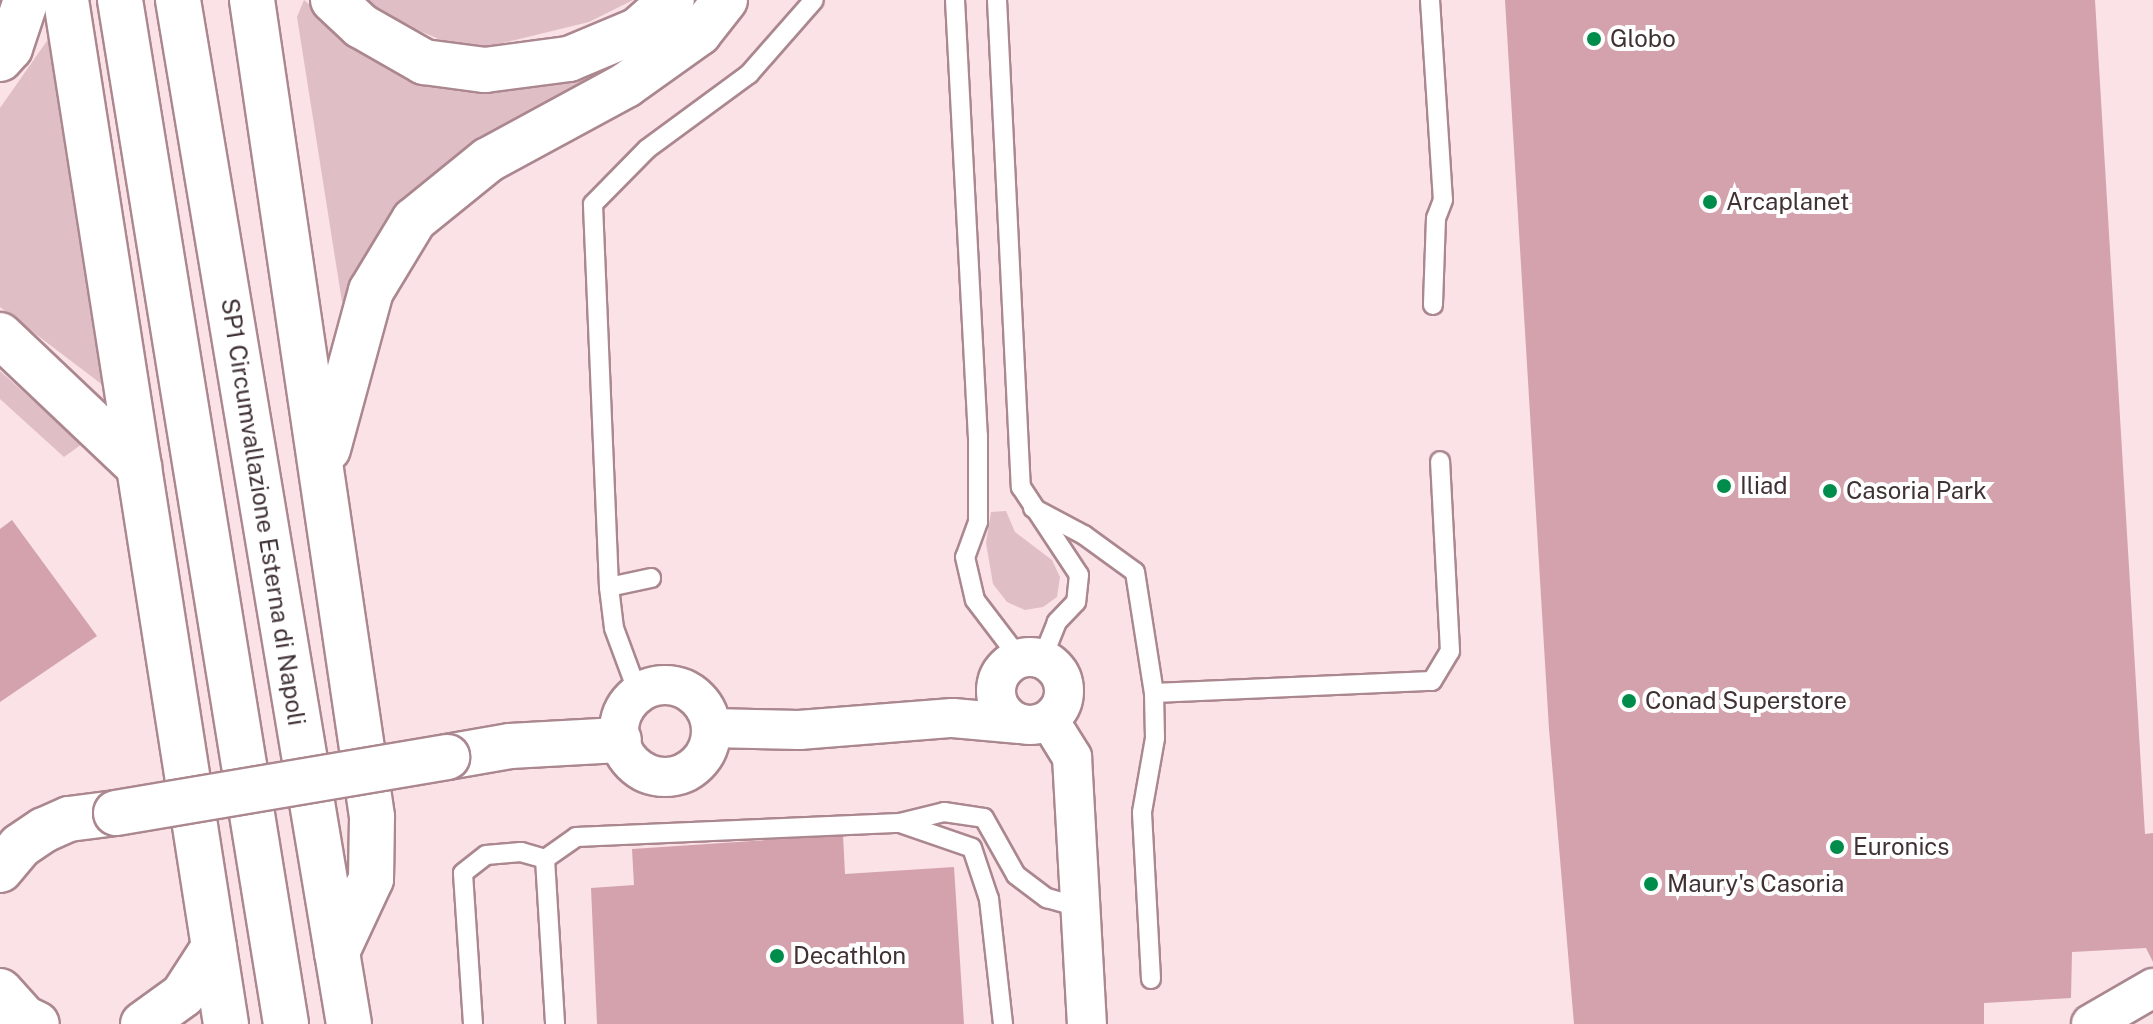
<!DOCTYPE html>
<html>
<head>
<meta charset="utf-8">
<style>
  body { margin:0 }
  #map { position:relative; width:2153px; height:1024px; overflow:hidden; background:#fae2e7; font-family:"Public Sans",sans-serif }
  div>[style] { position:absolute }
  .green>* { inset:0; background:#e0bec6 }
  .building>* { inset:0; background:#d3a2ad }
  .roads { filter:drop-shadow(2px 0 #ab878f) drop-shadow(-2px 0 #ab878f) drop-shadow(0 2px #ab878f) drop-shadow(0 -2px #ab878f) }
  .service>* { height:18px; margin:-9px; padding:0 9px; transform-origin:9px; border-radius:9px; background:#fff }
  .minor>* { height:38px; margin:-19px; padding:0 19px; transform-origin:19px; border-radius:19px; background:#fff }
  .minor>.ring { margin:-19px; padding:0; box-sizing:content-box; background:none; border:38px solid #fff; border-radius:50% }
  .trunk>* { height:44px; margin:-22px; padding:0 22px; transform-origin:22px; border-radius:22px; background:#fff }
  .bridges { filter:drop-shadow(2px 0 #ab878f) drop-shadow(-2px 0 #ab878f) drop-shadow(0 2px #ab878f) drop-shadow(0 -2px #ab878f) }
  .trunk-bridge>* { height:44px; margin:-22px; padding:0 22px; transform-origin:22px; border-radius:22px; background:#fff }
  .dots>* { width:22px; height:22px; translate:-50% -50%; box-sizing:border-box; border:4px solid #fff; border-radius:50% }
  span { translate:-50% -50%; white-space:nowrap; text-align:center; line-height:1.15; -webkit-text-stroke:8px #fff; paint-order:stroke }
  .poi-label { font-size:24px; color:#403134 }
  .left { translate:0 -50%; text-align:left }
  .street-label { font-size:24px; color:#403134 }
</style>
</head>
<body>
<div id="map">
  <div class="green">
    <div style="clip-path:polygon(304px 0,358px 47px,611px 64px,613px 71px,348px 304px,342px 302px,297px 17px)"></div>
    <div style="clip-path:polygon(366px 0,633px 0,589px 22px,486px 47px,446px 42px,403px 24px)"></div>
    <div style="clip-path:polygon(49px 38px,57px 48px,108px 389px,0 307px,0 108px)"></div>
    <div style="clip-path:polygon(0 371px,82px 444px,64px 457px,0 399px)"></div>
    <div style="clip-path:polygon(1006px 511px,1015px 532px,1052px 560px,1060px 577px,1057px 597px,1043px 607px,1025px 610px,1007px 602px,993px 584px,986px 543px,991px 512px)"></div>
  </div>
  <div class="building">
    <div style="clip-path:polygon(1505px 0,2095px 0,2145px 834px,2153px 833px,2153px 962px,2146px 948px,2072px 952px,2071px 998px,1984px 1003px,1984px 1024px,1574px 1024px,1549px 729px)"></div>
    <div style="clip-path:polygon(12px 520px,97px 636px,0 702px,0 529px)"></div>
    <div style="clip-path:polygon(843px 835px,845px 874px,954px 867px,964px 1024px,597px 1024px,591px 888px,634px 885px,632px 849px)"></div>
  </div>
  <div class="roads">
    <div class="service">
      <div style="left:955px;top:0;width:437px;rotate:87deg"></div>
      <div style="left:978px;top:436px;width:86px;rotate:90deg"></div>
      <div style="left:978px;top:522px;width:37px;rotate:110deg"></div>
      <div style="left:965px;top:557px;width:44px;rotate:76.9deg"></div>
      <div style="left:975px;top:600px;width:74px;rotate:52.7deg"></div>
      <div style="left:997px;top:0;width:488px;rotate:87.2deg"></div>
      <div style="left:1021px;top:487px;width:105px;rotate:56.6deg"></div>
      <div style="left:1079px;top:575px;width:27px;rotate:96deg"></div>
      <div style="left:1076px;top:602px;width:28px;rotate:134deg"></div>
      <div style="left:1057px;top:622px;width:40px;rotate:112deg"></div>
      <div style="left:1430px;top:0;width:200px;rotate:86.3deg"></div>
      <div style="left:1443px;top:200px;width:19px;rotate:111deg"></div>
      <div style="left:1436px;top:218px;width:87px;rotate:92deg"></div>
      <div style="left:1033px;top:508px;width:58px;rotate:27.9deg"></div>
      <div style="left:1084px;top:535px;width:63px;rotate:36deg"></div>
      <div style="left:1135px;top:572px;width:122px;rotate:81.1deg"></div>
      <div style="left:1154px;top:693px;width:278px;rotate:-2.5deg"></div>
      <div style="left:1432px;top:681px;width:35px;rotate:-59deg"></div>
      <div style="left:1450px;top:651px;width:190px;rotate:-93deg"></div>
      <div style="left:609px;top:587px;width:43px;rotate:-12.1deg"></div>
      <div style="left:638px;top:693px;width:69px;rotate:-110.3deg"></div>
      <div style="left:614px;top:628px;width:41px;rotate:-97deg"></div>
      <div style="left:609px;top:587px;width:383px;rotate:-92.4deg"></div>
      <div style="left:593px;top:204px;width:77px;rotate:-45.5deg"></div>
      <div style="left:647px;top:149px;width:127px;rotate:-36.3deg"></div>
      <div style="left:749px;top:74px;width:98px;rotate:-48.7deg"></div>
      <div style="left:900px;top:823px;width:76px;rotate:19.1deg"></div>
      <div style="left:972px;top:848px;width:54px;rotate:71.6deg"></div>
      <div style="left:989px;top:899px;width:126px;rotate:83.6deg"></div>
      <div style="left:545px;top:859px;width:38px;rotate:-35deg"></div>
      <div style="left:576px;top:837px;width:324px;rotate:-2.5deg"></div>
      <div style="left:900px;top:823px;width:45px;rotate:-14deg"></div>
      <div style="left:944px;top:812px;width:40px;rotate:8.5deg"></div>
      <div style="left:984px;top:818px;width:65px;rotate:60.7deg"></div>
      <div style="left:1016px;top:875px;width:39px;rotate:37deg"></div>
      <div style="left:1047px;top:898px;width:35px;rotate:16deg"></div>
      <div style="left:1151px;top:979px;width:167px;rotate:-93.1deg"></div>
      <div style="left:1142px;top:812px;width:75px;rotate:-80deg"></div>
      <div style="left:1155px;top:738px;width:45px;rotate:-91.3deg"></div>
      <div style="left:473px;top:1024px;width:151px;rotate:-93.8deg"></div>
      <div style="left:463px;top:873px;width:29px;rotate:-38deg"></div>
      <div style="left:486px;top:855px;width:35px;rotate:-5deg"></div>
      <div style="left:521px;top:852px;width:25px;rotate:16deg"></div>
      <div style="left:545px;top:859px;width:165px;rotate:86.5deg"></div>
    </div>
    <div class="minor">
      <div class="ring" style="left:996px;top:657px;width:30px;height:30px"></div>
      <div class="ring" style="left:619px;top:685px;width:54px;height:54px"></div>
      <div style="left:1049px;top:720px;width:44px;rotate:58.1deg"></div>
      <div style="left:1072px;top:757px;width:267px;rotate:86.8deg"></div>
      <div style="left:711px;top:728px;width:88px;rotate:1.3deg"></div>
      <div style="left:799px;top:730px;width:154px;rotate:-4.5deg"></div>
      <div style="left:953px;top:718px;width:67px;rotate:5.1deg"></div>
      <div style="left:2091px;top:1024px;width:72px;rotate:-30.1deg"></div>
    </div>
    <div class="trunk">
      <div style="left:66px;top:0;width:1036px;rotate:81.12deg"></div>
      <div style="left:120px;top:0;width:1037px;rotate:80.79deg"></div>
      <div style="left:178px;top:0;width:1038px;rotate:80.52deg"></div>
      <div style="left:252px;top:0;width:826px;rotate:81.64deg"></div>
      <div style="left:372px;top:817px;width:62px;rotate:90.9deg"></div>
      <div style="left:371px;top:879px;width:81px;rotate:115deg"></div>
      <div style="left:333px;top:0;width:38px;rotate:43deg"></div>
      <div style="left:361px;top:26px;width:73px;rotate:29.7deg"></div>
      <div style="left:424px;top:62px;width:62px;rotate:7.5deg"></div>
      <div style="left:485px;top:70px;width:85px;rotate:-7.5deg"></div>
      <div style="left:569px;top:59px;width:75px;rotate:-22.8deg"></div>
      <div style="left:638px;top:30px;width:45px;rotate:-41.4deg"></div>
      <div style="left:0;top:59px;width:15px;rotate:-48deg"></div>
      <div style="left:10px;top:48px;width:51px;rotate:-71.6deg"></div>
      <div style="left:0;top:335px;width:192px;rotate:43.5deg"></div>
      <div style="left:328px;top:449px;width:164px;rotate:-74.8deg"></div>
      <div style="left:371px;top:291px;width:83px;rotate:-58.8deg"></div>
      <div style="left:414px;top:220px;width:95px;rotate:-39deg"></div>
      <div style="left:488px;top:160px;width:157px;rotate:-28.5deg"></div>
      <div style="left:626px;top:85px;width:90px;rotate:-35.5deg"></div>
      <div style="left:699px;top:33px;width:42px;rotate:-51.8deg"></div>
      <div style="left:447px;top:757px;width:64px;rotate:-9.9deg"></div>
      <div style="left:510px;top:746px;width:109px;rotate:-3.2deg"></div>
      <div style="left:0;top:870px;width:31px;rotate:-50deg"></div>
      <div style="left:20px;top:846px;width:29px;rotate:-34deg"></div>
      <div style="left:44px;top:830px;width:27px;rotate:-24deg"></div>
      <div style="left:69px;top:819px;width:47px;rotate:-7.3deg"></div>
      <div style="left:0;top:991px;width:36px;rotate:48deg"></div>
      <div style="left:24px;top:1018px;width:14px;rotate:25deg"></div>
      <div style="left:143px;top:1024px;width:49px;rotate:-35.9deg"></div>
      <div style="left:183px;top:995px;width:57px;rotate:-57.1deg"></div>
    </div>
  </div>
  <div class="bridges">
    <div class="trunk-bridge">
      <div style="left:116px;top:813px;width:336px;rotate:-9.6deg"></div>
    </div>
  </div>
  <div class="dots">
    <div style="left:1594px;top:39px;background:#008c4a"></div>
    <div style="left:1710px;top:202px;background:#008c4a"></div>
    <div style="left:1724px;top:486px;background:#008c4a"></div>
    <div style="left:1830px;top:491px;background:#008c4a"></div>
    <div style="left:1629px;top:701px;background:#008c4a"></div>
    <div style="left:1837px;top:847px;background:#008c4a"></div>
    <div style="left:1651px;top:884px;background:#008c4a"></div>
    <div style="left:777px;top:956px;background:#008c4a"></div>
  </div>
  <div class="poi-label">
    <span class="left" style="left:1610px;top:39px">Globo</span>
    <span class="left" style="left:1726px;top:202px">Arcaplanet</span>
    <span class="left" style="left:1740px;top:486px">Iliad</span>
    <span class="left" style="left:1846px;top:491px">Casoria Park</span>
    <span class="left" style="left:1645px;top:701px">Conad Superstore</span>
    <span class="left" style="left:1853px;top:847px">Euronics</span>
    <span class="left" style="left:1667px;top:884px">Maury's Casoria</span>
    <span class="left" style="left:793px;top:956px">Decathlon</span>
  </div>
  <div class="street-label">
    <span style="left:263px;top:512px;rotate:81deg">SP1 Circumvallazione Esterna di Napoli</span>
  </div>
</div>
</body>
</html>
